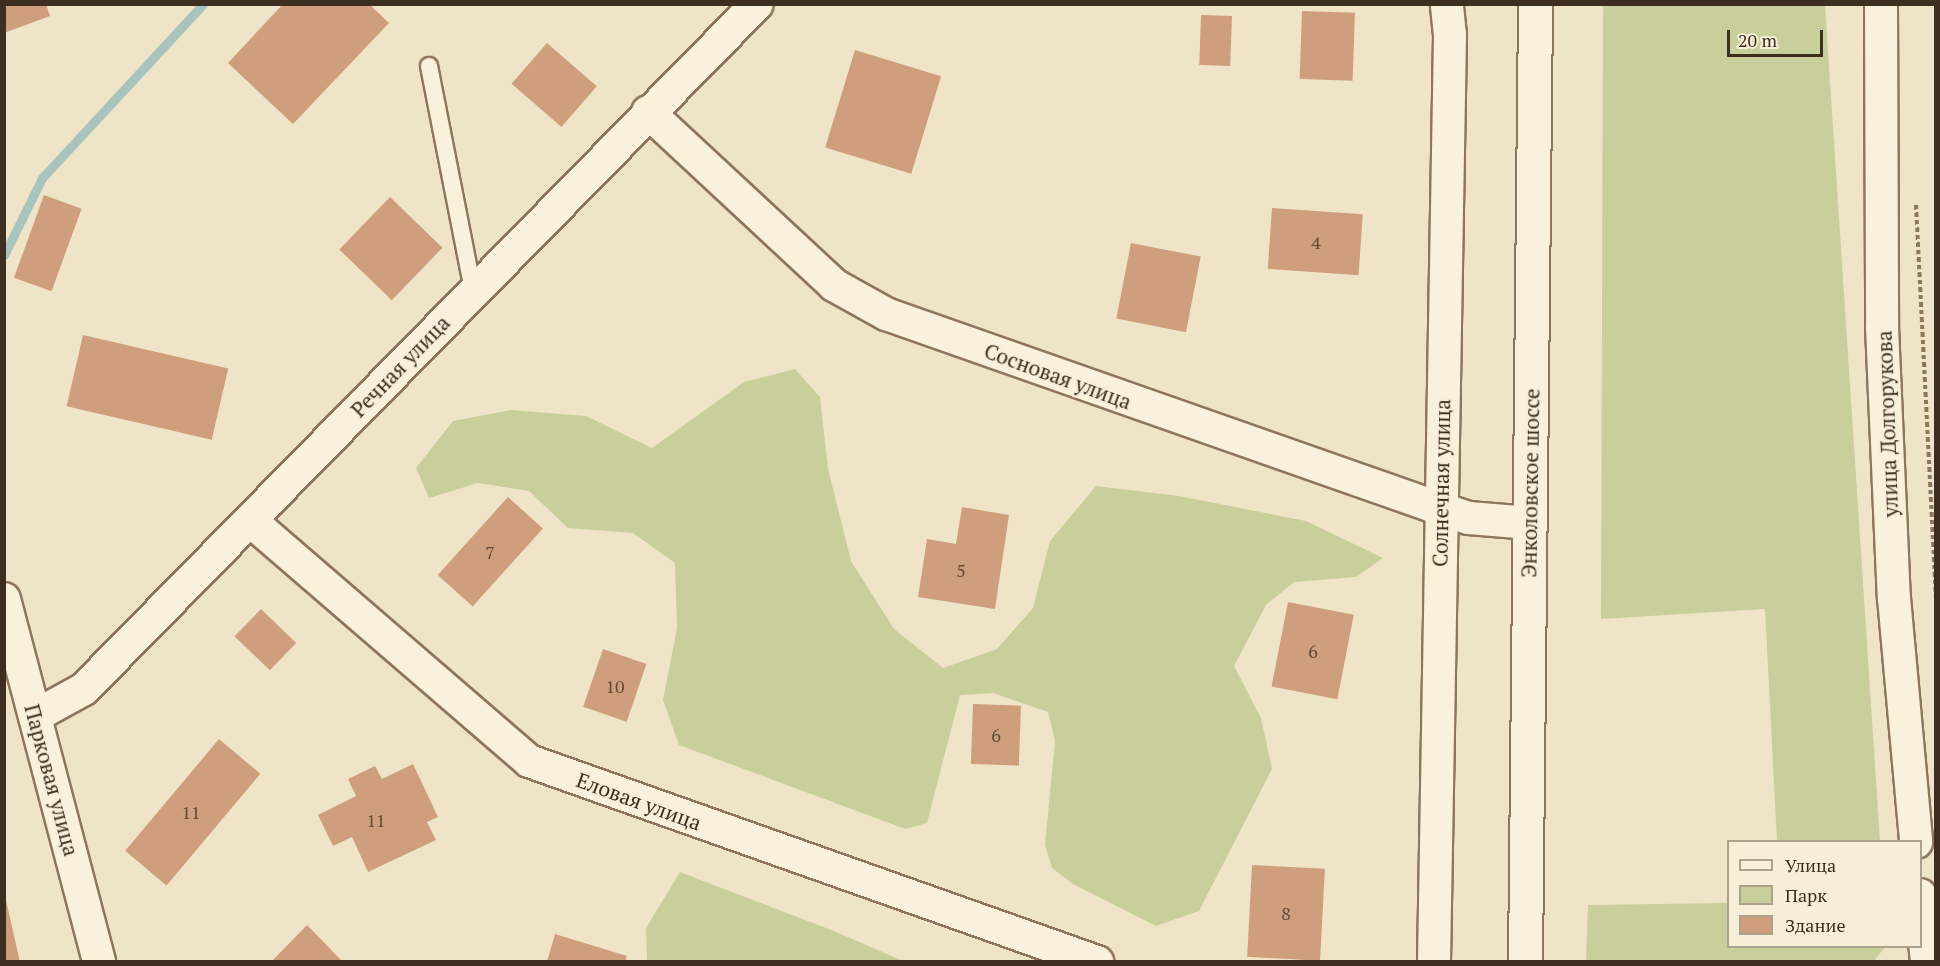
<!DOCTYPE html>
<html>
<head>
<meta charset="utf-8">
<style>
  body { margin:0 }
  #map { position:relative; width:1940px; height:966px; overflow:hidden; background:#f0e4c8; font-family:"PT Serif",serif }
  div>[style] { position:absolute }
  .green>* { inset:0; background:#c9cf9b }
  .stream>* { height:9px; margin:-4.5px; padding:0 4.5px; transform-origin:4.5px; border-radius:4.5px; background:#a9c4bc }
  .building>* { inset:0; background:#cf9f7d; transform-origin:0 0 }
  .path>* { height:4px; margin-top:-2px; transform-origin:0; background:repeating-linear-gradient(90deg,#8d765c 0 4.5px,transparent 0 7.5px) }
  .roads { filter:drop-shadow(2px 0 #8d765c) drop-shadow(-2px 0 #8d765c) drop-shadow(0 2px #8d765c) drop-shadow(0 -2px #8d765c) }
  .service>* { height:16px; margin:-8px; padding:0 8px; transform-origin:8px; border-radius:8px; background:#faf1dc }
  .minor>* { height:32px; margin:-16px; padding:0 16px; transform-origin:16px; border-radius:16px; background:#faf1dc }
  .secondary>* { height:33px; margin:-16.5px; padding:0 16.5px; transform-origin:16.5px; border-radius:16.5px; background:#faf1dc }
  span { translate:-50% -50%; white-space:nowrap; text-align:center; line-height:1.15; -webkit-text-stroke:4.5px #f7eed8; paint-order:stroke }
  .number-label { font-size:18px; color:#624a37 }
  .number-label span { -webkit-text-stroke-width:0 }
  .street-label { font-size:21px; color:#3d2e20 }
  .frame { position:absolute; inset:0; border:6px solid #3d2e20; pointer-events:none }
  .legend { position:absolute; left:1727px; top:840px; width:195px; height:108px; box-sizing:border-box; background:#f7eed8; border:2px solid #ada18e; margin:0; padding:8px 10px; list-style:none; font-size:18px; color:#3d2e20 }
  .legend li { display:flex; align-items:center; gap:12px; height:30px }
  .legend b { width:30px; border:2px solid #ada18e }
  .scale { position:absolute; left:1727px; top:30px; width:96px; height:27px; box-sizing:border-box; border:3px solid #3d2e20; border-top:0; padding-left:8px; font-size:18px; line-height:21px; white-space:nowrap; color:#3d2e20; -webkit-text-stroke:4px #f7eed8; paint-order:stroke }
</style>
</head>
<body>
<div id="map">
  <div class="green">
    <div style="clip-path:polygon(1603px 5px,1825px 5px,1880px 841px,1777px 841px,1765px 609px,1601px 619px)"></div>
    <div style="clip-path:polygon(795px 369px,820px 397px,828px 469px,851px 561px,894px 629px,943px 668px,997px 649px,1033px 608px,1050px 541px,1096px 486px,1179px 496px,1306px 521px,1383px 558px,1356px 577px,1294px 582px,1266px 605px,1234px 666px,1261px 718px,1272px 769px,1199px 911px,1156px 926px,1073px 884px,1052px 868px,1045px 845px,1055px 741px,1048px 712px,993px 693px,960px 695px,927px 823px,905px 829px,679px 745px,663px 700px,677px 628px,675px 563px,633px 533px,568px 528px,529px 491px,478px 483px,429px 498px,416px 468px,453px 421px,511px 410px,586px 416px,652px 448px,744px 382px)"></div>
    <div style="clip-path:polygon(680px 872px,834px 931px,903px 961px,647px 961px,646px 928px)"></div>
    <div style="clip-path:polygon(1728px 903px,1728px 946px,1885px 947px,1874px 961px,1586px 961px,1588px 905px)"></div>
  </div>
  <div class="stream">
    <div style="left:4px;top:255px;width:86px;rotate:-63.7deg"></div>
    <div style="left:42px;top:178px;width:237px;rotate:-47.2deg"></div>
  </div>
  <div class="building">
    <div style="clip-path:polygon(4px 4px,46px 4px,50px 16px,4px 33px)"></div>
    <div style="clip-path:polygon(283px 4px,369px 4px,389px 23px,293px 124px,228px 63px)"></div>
    <div style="left:1302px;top:11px;width:53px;height:68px;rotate:2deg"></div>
    <div style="left:1201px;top:15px;width:31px;height:50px;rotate:2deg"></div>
    <div style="left:547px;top:43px;width:66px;height:54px;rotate:41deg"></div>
    <div style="left:855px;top:50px;width:90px;height:102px;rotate:17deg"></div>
    <div style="left:44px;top:195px;width:40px;height:88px;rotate:20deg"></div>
    <div style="left:390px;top:197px;width:73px;height:73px;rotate:44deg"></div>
    <div style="left:1272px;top:208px;width:91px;height:61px;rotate:4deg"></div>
    <div style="left:1131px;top:243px;width:71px;height:77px;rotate:11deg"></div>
    <div style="left:83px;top:335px;width:149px;height:73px;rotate:13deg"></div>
    <div style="left:508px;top:497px;width:47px;height:105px;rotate:42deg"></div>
    <div style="clip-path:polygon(962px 507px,1009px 515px,995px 609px,918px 597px,927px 539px,956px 544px)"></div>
    <div style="left:1288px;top:602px;width:67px;height:86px;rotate:11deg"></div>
    <div style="left:261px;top:609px;width:49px;height:38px;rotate:44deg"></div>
    <div style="left:603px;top:649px;width:46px;height:61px;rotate:19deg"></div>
    <div style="left:973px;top:704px;width:48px;height:60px;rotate:2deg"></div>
    <div style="left:219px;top:739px;width:54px;height:146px;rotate:40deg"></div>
    <div style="clip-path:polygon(413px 764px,438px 817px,427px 822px,436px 840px,368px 872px,352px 837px,333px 846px,318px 815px,356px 796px,348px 779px,375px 766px,382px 779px)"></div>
    <div style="left:1252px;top:865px;width:73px;height:92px;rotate:3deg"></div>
    <div style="clip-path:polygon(4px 896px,5px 896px,20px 962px,4px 962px)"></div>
    <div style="clip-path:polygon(307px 925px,343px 962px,271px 962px)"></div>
    <div style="clip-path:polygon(555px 934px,627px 956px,625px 962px,547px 962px)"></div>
  </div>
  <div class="path">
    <div style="left:1916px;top:205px;width:396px;rotate:87.1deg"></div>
  </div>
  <div class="roads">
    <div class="service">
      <div style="left:429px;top:66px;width:228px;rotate:78.9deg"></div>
    </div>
    <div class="minor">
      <div style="left:1881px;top:4px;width:323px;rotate:89.8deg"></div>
      <div style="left:1882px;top:327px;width:271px;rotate:87.5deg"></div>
      <div style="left:1894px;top:598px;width:245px;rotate:84.8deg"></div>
      <div style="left:648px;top:112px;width:254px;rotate:42.9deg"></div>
      <div style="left:834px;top:285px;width:60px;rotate:29.1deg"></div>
      <div style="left:886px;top:314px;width:588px;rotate:19.36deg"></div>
      <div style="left:1441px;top:509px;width:29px;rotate:18deg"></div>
      <div style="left:1469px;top:518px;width:61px;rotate:4.7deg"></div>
      <div style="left:251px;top:521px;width:367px;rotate:40.8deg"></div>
      <div style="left:529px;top:761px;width:603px;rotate:19.49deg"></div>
      <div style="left:4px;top:599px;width:375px;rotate:75.3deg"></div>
      <div style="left:35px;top:716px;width:56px;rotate:-28.9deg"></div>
      <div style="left:84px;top:689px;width:960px;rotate:-45.51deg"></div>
      <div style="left:1920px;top:895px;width:67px;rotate:84deg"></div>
      <div style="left:1434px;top:962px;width:927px;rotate:-89.01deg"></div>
      <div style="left:1450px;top:35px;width:31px;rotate:-96deg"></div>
    </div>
    <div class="secondary">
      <div style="left:1525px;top:962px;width:958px;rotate:-89.4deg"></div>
    </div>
  </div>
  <div class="number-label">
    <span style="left:1316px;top:242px">4</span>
    <span style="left:490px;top:552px">7</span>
    <span style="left:961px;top:570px">5</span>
    <span style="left:1313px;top:651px">6</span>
    <span style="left:615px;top:686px">10</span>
    <span style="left:996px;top:735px">6</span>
    <span style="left:191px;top:812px">11</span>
    <span style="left:376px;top:820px">11</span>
    <span style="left:1286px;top:913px">8</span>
  </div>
  <div class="street-label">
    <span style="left:400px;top:366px;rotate:-46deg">Речная улица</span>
    <span style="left:1058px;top:376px;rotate:20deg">Сосновая улица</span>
    <span style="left:1887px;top:424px;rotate:-92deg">улица Долгорукова</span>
    <span style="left:1441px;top:483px;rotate:-89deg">Солнечная улица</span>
    <span style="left:1530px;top:483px;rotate:-89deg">Энколовское шоссе</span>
    <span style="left:52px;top:780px;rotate:75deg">Парковая улица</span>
    <span style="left:639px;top:801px;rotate:20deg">Еловая улица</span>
  </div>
  <div class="frame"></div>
  <ul class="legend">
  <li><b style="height:8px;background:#faf1dc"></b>Улица</li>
  <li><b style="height:16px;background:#c9cf9b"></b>Парк</li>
  <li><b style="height:16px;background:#cf9f7d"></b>Здание</li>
  </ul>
  <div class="scale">20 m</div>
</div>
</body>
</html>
